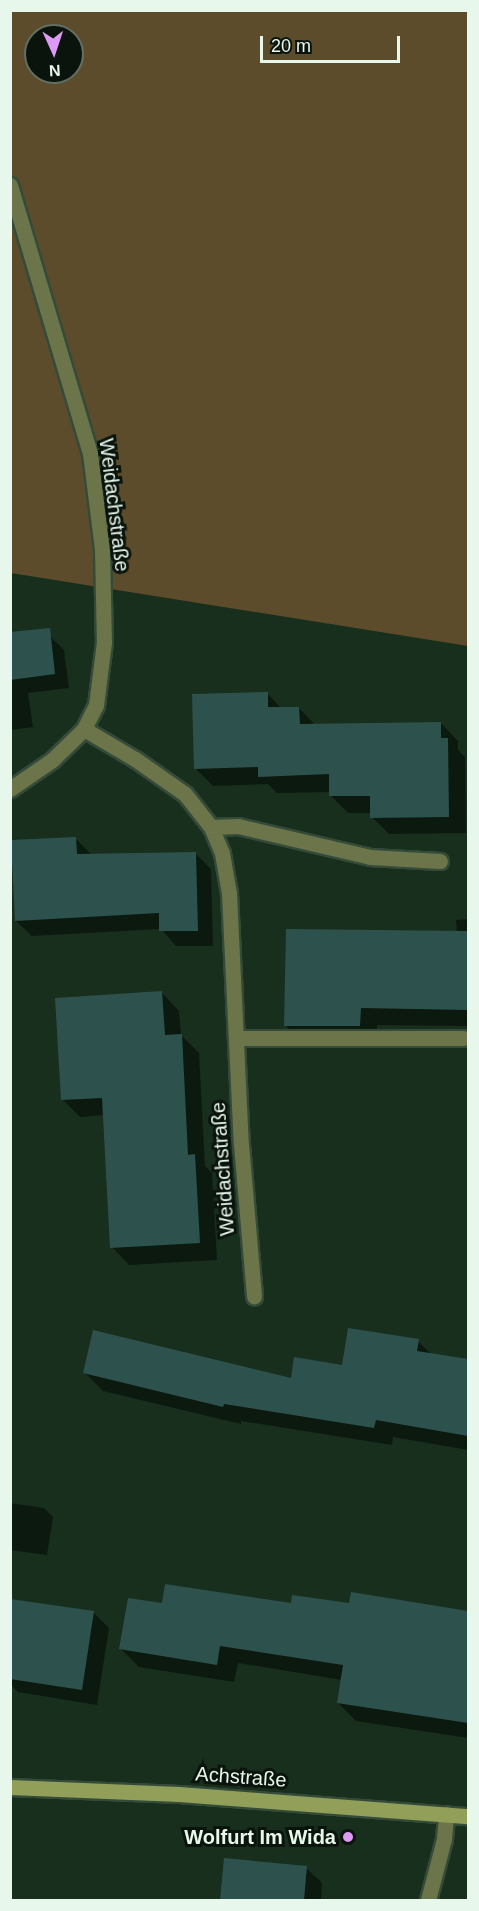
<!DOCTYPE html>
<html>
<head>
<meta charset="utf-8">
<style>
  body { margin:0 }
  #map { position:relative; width:479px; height:1911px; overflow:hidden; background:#182f1d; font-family:Arial,sans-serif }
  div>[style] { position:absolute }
  .green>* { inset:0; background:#5c4c2b }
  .shadow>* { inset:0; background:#0007 }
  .building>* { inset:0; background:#2d524d }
  .roads { filter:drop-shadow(2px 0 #354b3a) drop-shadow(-2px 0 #354b3a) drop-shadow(0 2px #354b3a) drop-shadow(0 -2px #354b3a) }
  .lane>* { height:15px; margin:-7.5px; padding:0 7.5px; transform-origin:7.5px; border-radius:7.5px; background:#6c7449 }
  .street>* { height:15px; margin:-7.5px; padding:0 7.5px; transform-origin:7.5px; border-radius:7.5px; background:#6c7449 }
  .secondary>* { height:15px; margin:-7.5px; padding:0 7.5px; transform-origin:7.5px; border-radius:7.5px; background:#929f59 }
  .dots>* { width:16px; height:16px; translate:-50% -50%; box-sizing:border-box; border:3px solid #0a140c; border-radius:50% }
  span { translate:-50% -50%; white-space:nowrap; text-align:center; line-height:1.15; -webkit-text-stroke:6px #0a140c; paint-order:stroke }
  .street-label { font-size:20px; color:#e8f7eb }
  .poi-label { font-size:20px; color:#e8f7eb; font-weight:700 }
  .right { translate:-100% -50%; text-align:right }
  .frame { position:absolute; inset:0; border:12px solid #e8f7eb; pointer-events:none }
  .north { position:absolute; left:24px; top:24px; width:60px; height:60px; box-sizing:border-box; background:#0a140c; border:2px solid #636f65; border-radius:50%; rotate:177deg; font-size:16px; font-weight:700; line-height:24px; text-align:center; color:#e8f7eb }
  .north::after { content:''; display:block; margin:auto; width:21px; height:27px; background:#dd99f3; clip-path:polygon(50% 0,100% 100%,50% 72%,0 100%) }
  .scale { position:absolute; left:260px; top:36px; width:140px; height:27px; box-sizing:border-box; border:3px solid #e8f7eb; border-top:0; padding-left:8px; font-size:18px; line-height:21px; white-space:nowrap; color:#e8f7eb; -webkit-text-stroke:4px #0a140c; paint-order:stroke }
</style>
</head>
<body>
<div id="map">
  <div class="green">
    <div style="clip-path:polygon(evenodd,10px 11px,468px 11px,468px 646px,11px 573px,10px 11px,36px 36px,72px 36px,72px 72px,36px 72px,36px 36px)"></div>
  </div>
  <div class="shadow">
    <div style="clip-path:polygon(50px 636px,64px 650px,69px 688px,28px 693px,33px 727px,10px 730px,10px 642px)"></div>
    <div style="clip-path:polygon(267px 693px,282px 709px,299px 708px,316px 726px,441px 723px,458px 741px,458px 750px,465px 757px,466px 833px,389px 834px,372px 817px,372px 813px,348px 813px,331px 796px,331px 792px,277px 793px,268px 784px,213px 786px,195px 768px)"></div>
    <div style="clip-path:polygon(75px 838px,91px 854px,195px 853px,211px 869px,213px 946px,176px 946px,161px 929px,32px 936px,16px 921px)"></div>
    <div style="clip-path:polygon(468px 919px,468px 1026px,377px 1025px,377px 1042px,302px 1042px,285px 1025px,457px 932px,456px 920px)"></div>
    <div style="clip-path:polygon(162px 993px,179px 1011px,181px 1035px,199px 1053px,205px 1166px,212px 1173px,217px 1260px,129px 1265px,112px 1247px,104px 1115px,80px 1117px,62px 1099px)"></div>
    <div style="clip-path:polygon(418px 1341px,432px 1355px,468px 1361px,468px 1450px,393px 1437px,392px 1445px,241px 1421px,241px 1424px,103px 1391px,85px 1373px,292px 1379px,343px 1367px)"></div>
    <div style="clip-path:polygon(10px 1503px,44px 1508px,53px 1517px,47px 1555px,10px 1550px)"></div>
    <div style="clip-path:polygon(352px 1594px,468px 1612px,468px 1738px,356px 1721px,338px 1703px,342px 1680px,238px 1663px,234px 1682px,139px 1667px,121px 1649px,163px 1605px,351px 1605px)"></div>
    <div style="clip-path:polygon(94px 1613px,109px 1628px,97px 1705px,18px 1692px,10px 1684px,10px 1627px)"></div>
    <div style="clip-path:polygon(226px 1860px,306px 1868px,322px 1883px,321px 1900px,222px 1900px)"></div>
  </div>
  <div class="building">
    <div style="clip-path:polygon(50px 628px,55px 674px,10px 680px,10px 632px)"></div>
    <div style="clip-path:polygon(268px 692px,268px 707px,299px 707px,300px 724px,441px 722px,441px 738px,448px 738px,449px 817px,370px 818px,370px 796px,329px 796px,329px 774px,258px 777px,258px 767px,194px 769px,192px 694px)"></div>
    <div style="clip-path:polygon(76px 837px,77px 854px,196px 852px,198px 931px,159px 931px,159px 913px,15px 921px,11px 840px)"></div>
    <div style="clip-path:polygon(286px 929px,468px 931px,468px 1010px,361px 1008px,360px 1026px,284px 1026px)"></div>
    <div style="clip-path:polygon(162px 991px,165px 1035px,182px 1034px,188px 1155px,195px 1154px,200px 1243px,110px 1248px,102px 1098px,61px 1100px,55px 998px)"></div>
    <div style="clip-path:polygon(348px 1328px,419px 1339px,417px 1351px,468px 1359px,468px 1436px,376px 1420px,374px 1428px,224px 1404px,223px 1407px,83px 1373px,93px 1330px,291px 1378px,294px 1357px,342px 1365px)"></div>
    <div style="clip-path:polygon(165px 1584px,291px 1603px,292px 1595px,349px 1603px,351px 1592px,468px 1611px,468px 1723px,337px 1703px,343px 1665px,220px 1646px,217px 1665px,119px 1649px,128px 1598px,162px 1603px)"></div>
    <div style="clip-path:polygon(10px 1599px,94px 1611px,82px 1690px,10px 1679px)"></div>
    <div style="clip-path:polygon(224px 1858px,307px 1866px,304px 1900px,220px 1900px)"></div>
  </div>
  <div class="roads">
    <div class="lane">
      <div style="left:84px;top:729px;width:59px;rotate:30.5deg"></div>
      <div style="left:135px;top:759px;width:61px;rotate:35deg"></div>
      <div style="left:185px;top:794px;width:42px;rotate:51.8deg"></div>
      <div style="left:211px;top:827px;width:28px;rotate:67deg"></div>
      <div style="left:222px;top:853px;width:41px;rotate:80.1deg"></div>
      <div style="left:229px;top:893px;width:251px;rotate:87.3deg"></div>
      <div style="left:241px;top:1144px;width:153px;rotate:85.1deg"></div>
      <div style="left:211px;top:827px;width:27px;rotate:-2deg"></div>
      <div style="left:238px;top:826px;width:136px;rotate:13.2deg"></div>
      <div style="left:370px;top:857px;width:70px;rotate:3.3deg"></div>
      <div style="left:237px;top:1038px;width:226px"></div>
    </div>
    <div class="street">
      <div style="left:10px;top:185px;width:280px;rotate:73.4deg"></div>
      <div style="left:90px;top:453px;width:97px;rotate:82.9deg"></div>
      <div style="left:102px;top:549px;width:93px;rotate:88.8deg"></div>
      <div style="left:104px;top:642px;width:64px;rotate:97.2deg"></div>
      <div style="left:96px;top:705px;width:27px;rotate:117deg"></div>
      <div style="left:84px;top:729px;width:45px;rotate:135.9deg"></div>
      <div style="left:52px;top:760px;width:51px;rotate:145.4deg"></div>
      <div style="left:428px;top:1900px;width:63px;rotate:-75.3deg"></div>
      <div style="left:444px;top:1839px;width:25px;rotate:-85deg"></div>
    </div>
    <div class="secondary">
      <div style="left:10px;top:1787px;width:169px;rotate:2.4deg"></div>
      <div style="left:179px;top:1794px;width:290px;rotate:4.4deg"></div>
    </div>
  </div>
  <div class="dots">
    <div style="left:348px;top:1837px;background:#dd99f3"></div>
  </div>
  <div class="street-label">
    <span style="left:114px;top:505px;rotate:83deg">Weidachstraße</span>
    <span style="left:223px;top:1169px;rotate:-94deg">Weidachstraße</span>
    <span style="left:241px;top:1777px;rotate:4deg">Achstraße</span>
  </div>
  <div class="poi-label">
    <span class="right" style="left:336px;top:1837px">Wolfurt Im Wida</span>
  </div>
  <div class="frame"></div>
  <div class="north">N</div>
  <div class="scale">20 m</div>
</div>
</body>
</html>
